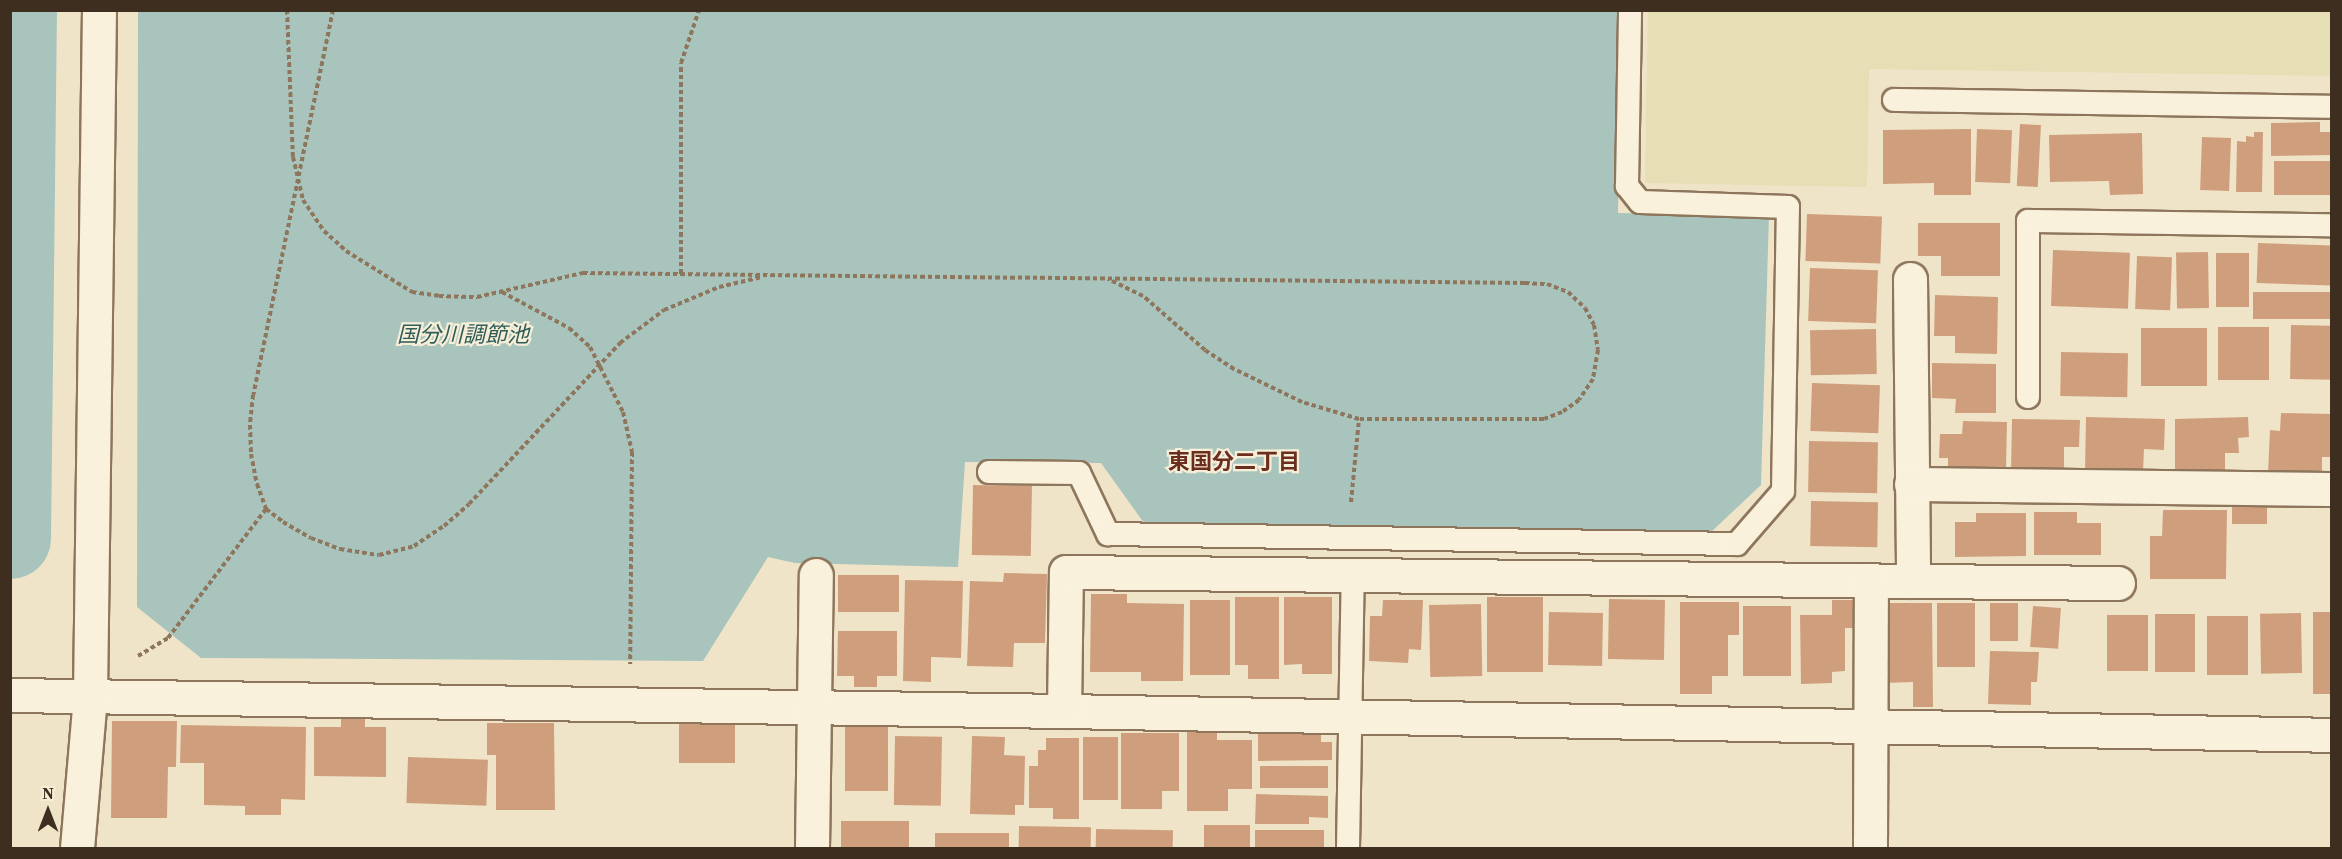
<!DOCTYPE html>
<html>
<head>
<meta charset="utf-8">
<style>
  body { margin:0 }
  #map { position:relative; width:2342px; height:859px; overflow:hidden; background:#f0e4c8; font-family:"Source Serif 4","Noto Sans JP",serif }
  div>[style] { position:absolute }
  .farmland>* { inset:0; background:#e6deb5 }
  .water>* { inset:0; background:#a9c4bc }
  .river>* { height:81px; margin:-40.5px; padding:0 40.5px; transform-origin:40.5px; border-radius:40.5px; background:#a9c4bc }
  .building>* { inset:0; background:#cf9f7d; transform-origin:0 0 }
  .path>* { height:4px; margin-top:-2px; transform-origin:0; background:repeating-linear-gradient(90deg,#8d765c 0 4.5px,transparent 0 7.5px) }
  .roads { filter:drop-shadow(2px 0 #8d765c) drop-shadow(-2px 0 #8d765c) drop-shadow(0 2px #8d765c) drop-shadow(0 -2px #8d765c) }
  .service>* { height:22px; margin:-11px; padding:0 11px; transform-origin:11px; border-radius:11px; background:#faf1dc }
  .minor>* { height:33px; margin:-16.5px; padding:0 16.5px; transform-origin:16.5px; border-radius:16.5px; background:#faf1dc }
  span { translate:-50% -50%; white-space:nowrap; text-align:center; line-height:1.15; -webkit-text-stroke:4.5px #f7eed8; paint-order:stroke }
  .water-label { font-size:22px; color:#2f5d5a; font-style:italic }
  .neighbourhood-label { font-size:22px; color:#6b2e1e; font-weight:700 }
  .frame { position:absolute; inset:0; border:12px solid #3d2e20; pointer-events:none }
  .north { position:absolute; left:18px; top:781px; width:60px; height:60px; -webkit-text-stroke:4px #f7eed8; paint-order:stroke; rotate:0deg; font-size:16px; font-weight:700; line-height:24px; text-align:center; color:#3d2e20 }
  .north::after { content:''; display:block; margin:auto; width:21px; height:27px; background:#3d2e20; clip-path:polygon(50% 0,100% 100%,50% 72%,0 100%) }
</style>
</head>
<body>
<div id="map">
  <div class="farmland">
    <div style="clip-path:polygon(1648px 11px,2331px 11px,2331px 76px,1869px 69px,1867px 187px,1645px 183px)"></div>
  </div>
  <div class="water">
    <div style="clip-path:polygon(138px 11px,1622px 11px,1618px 213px,1769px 216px,1761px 485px,1710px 533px,1144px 523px,1101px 463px,965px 462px,958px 567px,795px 563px,768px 557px,703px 661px,201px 658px,137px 607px)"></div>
  </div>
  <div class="river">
    <div style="left:10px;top:538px;width:528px;rotate:-89.35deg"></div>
  </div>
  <div class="building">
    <div style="clip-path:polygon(2320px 122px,2320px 132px,2332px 132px,2332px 155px,2271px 156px,2271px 123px)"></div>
    <div style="left:2020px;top:124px;width:21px;height:62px;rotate:3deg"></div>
    <div style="clip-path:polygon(1971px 129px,1971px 195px,1934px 195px,1934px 183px,1883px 184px,1883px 130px)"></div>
    <div style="left:1977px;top:129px;width:35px;height:53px;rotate:2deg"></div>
    <div style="clip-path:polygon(2254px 132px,2263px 132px,2262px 192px,2236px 192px,2237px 141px,2246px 142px,2246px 136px,2254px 137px)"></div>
    <div style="clip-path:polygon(2142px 133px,2143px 194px,2110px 195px,2109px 181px,2050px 182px,2049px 135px)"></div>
    <div style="left:2202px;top:137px;width:29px;height:53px;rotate:2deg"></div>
    <div style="left:2274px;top:161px;width:57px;height:34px"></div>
    <div style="left:1807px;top:214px;width:75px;height:47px;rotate:2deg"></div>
    <div style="clip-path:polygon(1918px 223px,2000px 223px,2000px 276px,1941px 276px,1941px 256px,1918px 256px)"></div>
    <div style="left:2258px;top:243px;width:74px;height:40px;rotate:2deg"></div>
    <div style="left:2053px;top:250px;width:77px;height:56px;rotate:2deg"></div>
    <div style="left:2208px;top:252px;width:56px;height:32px;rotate:89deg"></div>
    <div style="left:2216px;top:253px;width:33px;height:54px"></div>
    <div style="left:2137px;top:256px;width:35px;height:53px;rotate:2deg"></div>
    <div style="left:1810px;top:268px;width:68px;height:53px;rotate:2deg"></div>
    <div style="left:2253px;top:292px;width:79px;height:27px"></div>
    <div style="clip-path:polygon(1935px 295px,1998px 297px,1997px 354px,1955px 353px,1955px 336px,1934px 336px)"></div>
    <div style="left:2291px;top:325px;width:41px;height:54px;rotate:1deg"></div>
    <div style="left:2218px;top:327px;width:51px;height:53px"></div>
    <div style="left:2207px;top:328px;width:58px;height:66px;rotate:90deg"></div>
    <div style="left:1876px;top:329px;width:45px;height:66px;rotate:89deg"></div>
    <div style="left:2061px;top:352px;width:67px;height:44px;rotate:1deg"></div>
    <div style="clip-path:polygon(1932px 363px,1996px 364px,1996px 413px,1955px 413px,1956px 399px,1932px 398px)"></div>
    <div style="left:1812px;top:383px;width:68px;height:48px;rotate:2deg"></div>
    <div style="clip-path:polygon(2281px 413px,2332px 414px,2332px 457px,2322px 457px,2322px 474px,2268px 473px,2270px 430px,2280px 431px)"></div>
    <div style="clip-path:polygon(2086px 417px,2165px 419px,2164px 450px,2144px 449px,2143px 472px,2085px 470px)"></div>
    <div style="clip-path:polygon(2248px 417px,2249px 437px,2238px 438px,2239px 453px,2225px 453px,2225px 472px,2175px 473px,2175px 419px)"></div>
    <div style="clip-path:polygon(2012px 419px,2080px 420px,2079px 447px,2064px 447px,2064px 470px,2011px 469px)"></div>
    <div style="clip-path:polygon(1963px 421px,2007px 422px,2006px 469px,1948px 468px,1948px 458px,1939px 458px,1940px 434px,1962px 434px)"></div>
    <div style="left:1809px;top:441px;width:69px;height:51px;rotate:1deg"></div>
    <div style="left:973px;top:485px;width:59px;height:70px;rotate:1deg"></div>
    <div style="left:1811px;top:501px;width:67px;height:45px;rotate:1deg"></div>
    <div style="left:2232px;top:507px;width:35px;height:17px"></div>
    <div style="clip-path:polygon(2163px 510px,2227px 510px,2226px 579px,2150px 579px,2150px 536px,2162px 536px)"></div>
    <div style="clip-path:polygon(2034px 512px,2077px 512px,2077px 523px,2101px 523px,2101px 555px,2034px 555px)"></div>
    <div style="clip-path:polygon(1976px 513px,2026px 513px,2026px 556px,1955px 557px,1955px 522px,1976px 522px)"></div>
    <div style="clip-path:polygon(1004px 573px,1047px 574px,1045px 643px,1014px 643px,1013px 667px,967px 666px,970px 581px,1003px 582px)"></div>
    <div style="left:838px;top:575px;width:61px;height:37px"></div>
    <div style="clip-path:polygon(905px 580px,963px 581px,961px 658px,931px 657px,931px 682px,903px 681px)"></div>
    <div style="clip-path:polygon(1091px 594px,1127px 594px,1127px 603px,1184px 604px,1183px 681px,1141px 681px,1141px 672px,1090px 672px)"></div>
    <div style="clip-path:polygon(1235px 597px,1279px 597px,1279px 679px,1248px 679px,1248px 665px,1235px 665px)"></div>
    <div style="clip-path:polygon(1284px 597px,1332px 597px,1332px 674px,1302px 674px,1302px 664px,1284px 665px)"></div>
    <div style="left:1487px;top:597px;width:56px;height:75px"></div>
    <div style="left:1609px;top:599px;width:56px;height:60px;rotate:1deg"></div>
    <div style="left:1190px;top:600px;width:40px;height:75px"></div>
    <div style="clip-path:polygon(1383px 600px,1423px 600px,1421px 650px,1409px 649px,1408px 663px,1369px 661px,1370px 616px,1382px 616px)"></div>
    <div style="clip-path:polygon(1832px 600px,1857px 600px,1857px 628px,1845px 628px,1845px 671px,1832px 672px,1832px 683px,1801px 684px,1800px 615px,1832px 615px)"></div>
    <div style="clip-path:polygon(1680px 602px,1739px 602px,1739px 635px,1728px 635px,1728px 676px,1712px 676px,1712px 694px,1680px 694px)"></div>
    <div style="clip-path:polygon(1882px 603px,1932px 603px,1933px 707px,1913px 707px,1913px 682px,1883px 683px)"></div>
    <div style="left:1937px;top:603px;width:38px;height:64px"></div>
    <div style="left:1990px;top:603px;width:28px;height:38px"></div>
    <div style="left:1481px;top:604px;width:72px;height:52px;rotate:89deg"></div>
    <div style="left:1743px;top:606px;width:48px;height:70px"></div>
    <div style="left:2033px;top:606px;width:28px;height:41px;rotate:4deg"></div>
    <div style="left:1549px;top:612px;width:54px;height:53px;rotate:1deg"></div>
    <div style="left:2313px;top:612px;width:19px;height:82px"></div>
    <div style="left:2301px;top:613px;width:60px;height:41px;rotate:89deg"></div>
    <div style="left:2195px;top:614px;width:58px;height:40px;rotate:90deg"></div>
    <div style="left:2107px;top:615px;width:41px;height:56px"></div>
    <div style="left:2207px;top:616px;width:41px;height:59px"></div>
    <div style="clip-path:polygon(838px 631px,897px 631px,897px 676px,877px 676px,877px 687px,854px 687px,854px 676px,837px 676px)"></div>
    <div style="clip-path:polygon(1990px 651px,2039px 652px,2037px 682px,2031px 682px,2031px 705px,1988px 704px)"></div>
    <div style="clip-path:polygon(341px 718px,365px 719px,365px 727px,386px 727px,386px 777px,314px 776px,314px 727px,341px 727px)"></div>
    <div style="clip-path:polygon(112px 721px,177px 721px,176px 767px,168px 767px,167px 818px,111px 818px)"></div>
    <div style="left:679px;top:721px;width:56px;height:42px"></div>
    <div style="clip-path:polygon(487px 723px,554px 723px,555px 810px,496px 810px,496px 755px,487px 755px)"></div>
    <div style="clip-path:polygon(181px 725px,306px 727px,305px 800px,281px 799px,281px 815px,245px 815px,245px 806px,204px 805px,204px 763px,180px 763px)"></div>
    <div style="left:845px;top:726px;width:43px;height:65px"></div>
    <div style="clip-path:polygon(1258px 730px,1321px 730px,1321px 742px,1332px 742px,1332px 760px,1258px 761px)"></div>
    <div style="clip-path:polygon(1187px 731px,1217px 731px,1217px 740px,1252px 740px,1252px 789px,1228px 789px,1228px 811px,1187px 811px)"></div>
    <div style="clip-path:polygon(1121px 733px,1179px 733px,1179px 791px,1162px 791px,1162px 809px,1121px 809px)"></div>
    <div style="left:895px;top:736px;width:47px;height:69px;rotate:1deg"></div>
    <div style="clip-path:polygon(972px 736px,1005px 737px,1004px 755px,1025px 756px,1024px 805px,1015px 805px,1015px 815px,970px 814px)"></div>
    <div style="left:1083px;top:737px;width:35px;height:63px"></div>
    <div style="clip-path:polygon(1046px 738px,1079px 738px,1079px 819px,1053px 819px,1053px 808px,1029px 808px,1029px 766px,1038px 766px,1038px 750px,1046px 750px)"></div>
    <div style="left:408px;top:757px;width:80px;height:46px;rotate:2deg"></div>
    <div style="left:1260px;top:766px;width:68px;height:22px"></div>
    <div style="clip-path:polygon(1256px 794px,1328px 796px,1328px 818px,1309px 817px,1309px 824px,1255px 824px)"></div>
    <div style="left:841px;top:821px;width:68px;height:27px"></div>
    <div style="left:1250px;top:825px;width:23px;height:46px;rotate:90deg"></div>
    <div style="left:1019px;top:826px;width:72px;height:22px;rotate:1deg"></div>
    <div style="left:1096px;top:829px;width:77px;height:19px;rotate:1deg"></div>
    <div style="left:1255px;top:830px;width:69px;height:18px"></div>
    <div style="left:935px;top:833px;width:74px;height:15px"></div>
  </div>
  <div class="path">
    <div style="left:287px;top:10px;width:147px;rotate:87.7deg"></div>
    <div style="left:293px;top:157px;width:44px;rotate:76.9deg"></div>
    <div style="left:303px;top:200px;width:37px;rotate:56deg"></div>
    <div style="left:324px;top:231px;width:30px;rotate:42deg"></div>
    <div style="left:346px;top:251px;width:78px;rotate:31.8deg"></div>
    <div style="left:412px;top:292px;width:27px;rotate:8deg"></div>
    <div style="left:439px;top:296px;width:38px;rotate:2deg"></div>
    <div style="left:477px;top:297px;width:109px;rotate:-12.8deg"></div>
    <div style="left:583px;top:273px;width:942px;rotate:0.61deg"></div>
    <div style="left:1525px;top:283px;width:22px;rotate:3deg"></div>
    <div style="left:1547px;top:284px;width:22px;rotate:21deg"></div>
    <div style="left:1568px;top:292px;width:23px;rotate:43deg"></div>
    <div style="left:1585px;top:308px;width:19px;rotate:62deg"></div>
    <div style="left:1594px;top:325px;width:25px;rotate:81deg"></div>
    <div style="left:1598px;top:350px;width:29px;rotate:100deg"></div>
    <div style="left:1593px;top:379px;width:25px;rotate:124deg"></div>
    <div style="left:1579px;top:400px;width:21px;rotate:145deg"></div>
    <div style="left:1562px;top:412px;width:19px;rotate:159deg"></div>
    <div style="left:1544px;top:419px;width:185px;rotate:180deg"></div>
    <div style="left:1359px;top:419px;width:59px;rotate:-163.4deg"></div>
    <div style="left:1302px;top:402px;width:76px;rotate:-154.1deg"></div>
    <div style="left:1234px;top:369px;width:35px;rotate:-147deg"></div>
    <div style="left:1205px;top:350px;width:82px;rotate:-138.9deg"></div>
    <div style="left:1143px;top:296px;width:39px;rotate:-154deg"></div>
    <div style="left:333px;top:10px;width:393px;rotate:101.7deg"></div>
    <div style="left:253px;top:395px;width:30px;rotate:96deg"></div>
    <div style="left:250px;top:425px;width:29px;rotate:88deg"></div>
    <div style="left:251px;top:454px;width:31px;rotate:79deg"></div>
    <div style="left:257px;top:484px;width:27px;rotate:70deg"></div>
    <div style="left:266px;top:509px;width:21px;rotate:37deg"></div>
    <div style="left:283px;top:522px;width:32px;rotate:30deg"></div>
    <div style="left:311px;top:538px;width:31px;rotate:21deg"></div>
    <div style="left:340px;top:549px;width:39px;rotate:9deg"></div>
    <div style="left:379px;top:555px;width:36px;rotate:-14deg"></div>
    <div style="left:414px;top:546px;width:36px;rotate:-34deg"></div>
    <div style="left:444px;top:526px;width:33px;rotate:-41deg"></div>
    <div style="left:469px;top:504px;width:221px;rotate:-46.8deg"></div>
    <div style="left:620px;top:343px;width:55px;rotate:-36.9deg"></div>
    <div style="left:664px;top:310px;width:60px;rotate:-22.7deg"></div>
    <div style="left:719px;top:287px;width:44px;rotate:-13.1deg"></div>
    <div style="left:681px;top:274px;width:211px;rotate:-90deg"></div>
    <div style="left:681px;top:63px;width:56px;rotate:-71.2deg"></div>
    <div style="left:502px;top:292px;width:76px;rotate:28.2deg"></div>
    <div style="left:569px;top:328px;width:28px;rotate:42deg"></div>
    <div style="left:590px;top:347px;width:73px;rotate:63.1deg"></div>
    <div style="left:623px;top:412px;width:41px;rotate:77.3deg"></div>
    <div style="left:632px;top:452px;width:212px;rotate:90.5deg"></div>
    <div style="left:1351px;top:502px;width:83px;rotate:-84.5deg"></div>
    <div style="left:138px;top:656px;width:35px;rotate:-31deg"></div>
    <div style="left:168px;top:638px;width:162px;rotate:-52.8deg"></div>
  </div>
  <div class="roads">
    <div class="service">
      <div style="left:1894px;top:100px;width:438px;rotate:0.9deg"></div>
      <div style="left:2028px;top:397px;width:176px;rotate:-90deg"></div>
      <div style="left:2028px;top:221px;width:304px;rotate:0.8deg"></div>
      <div style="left:989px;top:472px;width:90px;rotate:0.6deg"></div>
      <div style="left:1079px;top:473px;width:68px;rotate:64.6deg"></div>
      <div style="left:1108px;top:534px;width:629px;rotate:0.91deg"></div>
      <div style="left:1737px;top:544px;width:70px;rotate:-49deg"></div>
      <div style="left:1783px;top:491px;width:284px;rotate:-89deg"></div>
      <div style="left:1788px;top:207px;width:148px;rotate:-178.1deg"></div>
      <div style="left:1640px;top:202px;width:21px;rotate:-129deg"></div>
      <div style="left:1627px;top:186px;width:176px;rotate:-89deg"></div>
      <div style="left:1348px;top:848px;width:273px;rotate:-89deg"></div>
    </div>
    <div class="minor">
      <div style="left:1910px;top:279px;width:302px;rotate:89.4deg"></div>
      <div style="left:1911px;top:484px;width:421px;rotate:0.7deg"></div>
      <div style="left:10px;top:695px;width:1054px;rotate:0.87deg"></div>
      <div style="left:1064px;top:711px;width:1268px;rotate:1.08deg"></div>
      <div style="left:1064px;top:711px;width:139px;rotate:-89.2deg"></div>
      <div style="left:1066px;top:572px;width:1052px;rotate:0.6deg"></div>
      <div style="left:77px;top:848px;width:153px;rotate:-85.1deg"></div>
      <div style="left:90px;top:696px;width:686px;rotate:-89.25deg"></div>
      <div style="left:812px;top:848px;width:273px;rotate:-89.2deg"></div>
      <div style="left:1870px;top:848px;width:268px;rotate:-89.8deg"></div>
    </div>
  </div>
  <div class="water-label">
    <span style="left:463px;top:335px">国分川調節池</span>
  </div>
  <div class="neighbourhood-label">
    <span style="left:1234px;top:462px">東国分二丁目</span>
  </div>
  <div class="frame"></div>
  <div class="north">N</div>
</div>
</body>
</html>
